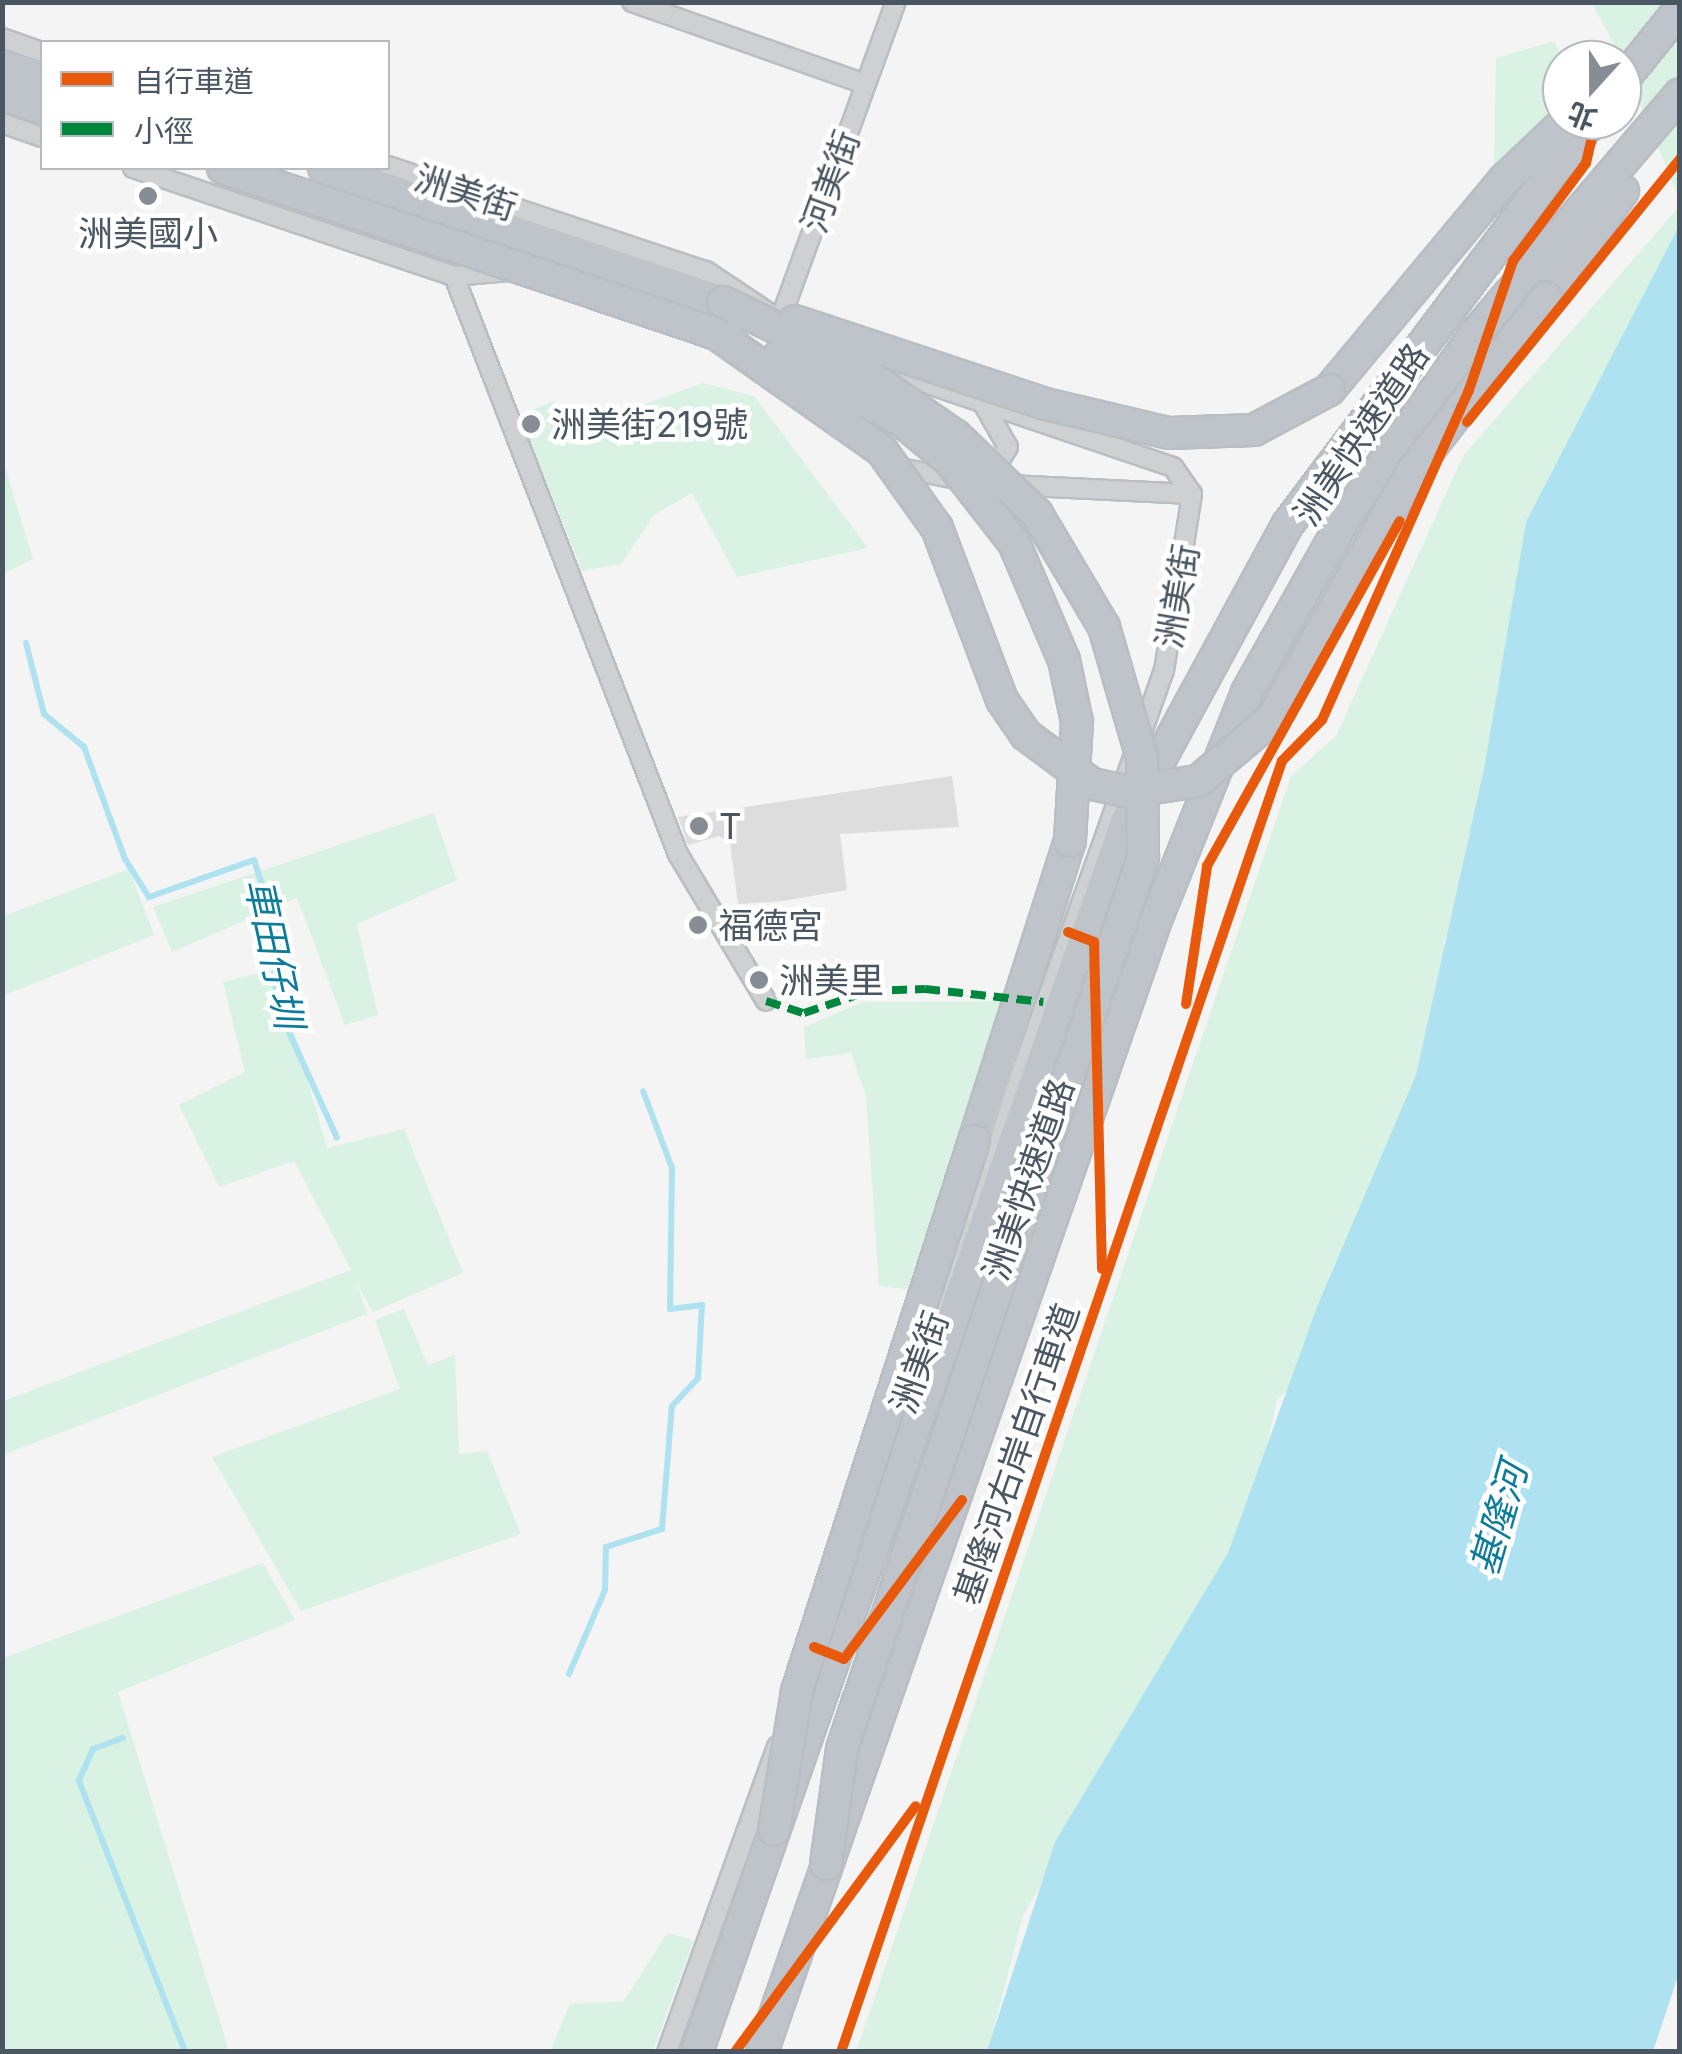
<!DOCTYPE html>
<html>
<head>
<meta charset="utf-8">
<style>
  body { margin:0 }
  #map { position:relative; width:1682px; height:2054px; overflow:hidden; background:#f4f4f4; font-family:Inter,"Noto Sans TC",sans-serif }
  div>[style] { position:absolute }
  .green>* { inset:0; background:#d9f2e3 }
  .water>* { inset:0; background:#aee2f0 }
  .stream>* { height:6px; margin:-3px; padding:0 3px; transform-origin:3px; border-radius:3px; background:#aee2f0 }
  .building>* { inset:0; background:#ddddde }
  .roads { filter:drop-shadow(2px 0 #b9bec3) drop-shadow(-2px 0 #b9bec3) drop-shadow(0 2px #b9bec3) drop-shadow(0 -2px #b9bec3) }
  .street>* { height:18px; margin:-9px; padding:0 9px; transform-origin:9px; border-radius:9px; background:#ced0d2 }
  .highway>* { height:30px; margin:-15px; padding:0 15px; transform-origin:15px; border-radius:15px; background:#bec4c9 }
  .bridges { filter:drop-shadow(2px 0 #b9bec3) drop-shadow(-2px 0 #b9bec3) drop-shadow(0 2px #b9bec3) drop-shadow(0 -2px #b9bec3) }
  .highway-bridge>* { height:30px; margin:-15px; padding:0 15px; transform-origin:15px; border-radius:15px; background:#bec4c9 }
  .quiet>* { height:8px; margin-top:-4px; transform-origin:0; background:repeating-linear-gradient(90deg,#00873e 0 15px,transparent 0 23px) }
  .cycleway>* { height:10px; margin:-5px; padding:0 5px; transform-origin:5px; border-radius:5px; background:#e8590c }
  .dots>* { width:28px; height:28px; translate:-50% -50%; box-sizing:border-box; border:5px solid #fff; border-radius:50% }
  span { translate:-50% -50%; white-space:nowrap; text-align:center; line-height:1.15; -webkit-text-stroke:9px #fff; paint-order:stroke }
  .street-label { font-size:35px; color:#4a5661 }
  .poi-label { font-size:35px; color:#4a5661 }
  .left { translate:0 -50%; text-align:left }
  .water-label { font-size:38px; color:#0c7c9b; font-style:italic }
  .frame { position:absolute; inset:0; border:5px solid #4a5661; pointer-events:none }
  .legend { position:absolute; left:40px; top:40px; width:350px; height:130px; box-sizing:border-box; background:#fff; border:2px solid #b7bbc0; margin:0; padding:12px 18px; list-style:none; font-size:30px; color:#4a5661 }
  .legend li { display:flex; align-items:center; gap:20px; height:50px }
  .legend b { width:50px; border:2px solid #b7bbc0 }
  .north { position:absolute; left:1542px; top:40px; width:100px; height:100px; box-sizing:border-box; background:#fff; border:2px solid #b7bbc0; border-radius:50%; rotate:201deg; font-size:28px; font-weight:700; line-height:40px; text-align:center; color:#4a5661 }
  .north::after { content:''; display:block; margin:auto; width:35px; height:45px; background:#868d94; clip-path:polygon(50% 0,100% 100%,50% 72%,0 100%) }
</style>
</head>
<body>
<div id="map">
  <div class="green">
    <div style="clip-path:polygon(1592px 3px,1679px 3px,1679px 198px,1622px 60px)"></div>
    <div style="clip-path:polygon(1554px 41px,1563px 60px,1555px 180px,1494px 172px,1496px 58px)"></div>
    <div style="clip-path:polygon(1677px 209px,1679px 245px,1468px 837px,1470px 890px,1443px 943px,1460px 965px,1304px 1374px,1277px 1400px,1250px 1522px,1023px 1916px,988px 2051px,856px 2052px,1291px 776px,1336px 736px,1463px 456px)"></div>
    <div style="clip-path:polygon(703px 383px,754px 396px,868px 548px,737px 577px,692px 493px,655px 514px,621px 564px,582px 571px,520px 415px,554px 401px,576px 429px)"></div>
    <div style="clip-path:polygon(2px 457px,33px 559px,3px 574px,2px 574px)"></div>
    <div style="clip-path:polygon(434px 813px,457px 880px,357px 924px,378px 1015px,345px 1025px,297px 898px,172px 952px,153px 907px)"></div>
    <div style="clip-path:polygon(129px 869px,154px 935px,3px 996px,3px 916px)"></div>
    <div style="clip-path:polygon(276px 969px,327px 1148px,404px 1129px,463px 1273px,373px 1312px,357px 1283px,367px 1314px,3px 1455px,3px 1401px,351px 1270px,294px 1161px,219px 1187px,179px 1105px,245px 1072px,223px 982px)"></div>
    <div style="clip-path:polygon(1005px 1001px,907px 1289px,879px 1286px,866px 1096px,851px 1053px,806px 1059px,804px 1027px,863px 1002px)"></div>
    <div style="clip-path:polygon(404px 1309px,428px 1365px,455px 1355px,459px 1454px,487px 1451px,521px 1534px,301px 1611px,212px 1457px,400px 1389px,375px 1320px)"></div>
    <div style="clip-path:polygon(263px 1563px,295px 1620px,118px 1692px,229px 2051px,3px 2051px,3px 1658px)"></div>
    <div style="clip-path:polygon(667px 1933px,694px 1940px,653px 2051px,550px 2051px,570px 2004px,624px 2001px)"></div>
  </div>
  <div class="water">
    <div style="clip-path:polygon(1679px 226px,1680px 1970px,1653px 2051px,987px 2051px,1055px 1842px,1228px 1553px,1317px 1307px,1416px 1075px,1485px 764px,1526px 522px)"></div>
  </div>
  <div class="stream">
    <div style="left:26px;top:643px;width:73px;rotate:75.8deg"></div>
    <div style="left:44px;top:714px;width:52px;rotate:39.5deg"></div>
    <div style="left:84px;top:747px;width:119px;rotate:69.9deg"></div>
    <div style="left:125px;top:859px;width:45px;rotate:57.7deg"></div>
    <div style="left:149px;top:897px;width:111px;rotate:-19.4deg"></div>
    <div style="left:254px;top:860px;width:81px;rotate:72deg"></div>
    <div style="left:279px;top:937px;width:43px;rotate:96.6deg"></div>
    <div style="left:274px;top:980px;width:42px;rotate:76.3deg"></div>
    <div style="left:284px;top:1021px;width:128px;rotate:65.6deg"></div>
    <div style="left:569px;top:1674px;width:91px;rotate:-66.8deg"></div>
    <div style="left:605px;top:1590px;width:43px;rotate:-88.7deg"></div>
    <div style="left:606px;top:1547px;width:59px;rotate:-17.8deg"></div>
    <div style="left:662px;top:1529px;width:123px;rotate:-85.4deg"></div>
    <div style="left:672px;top:1406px;width:38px;rotate:-47deg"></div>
    <div style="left:698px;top:1378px;width:73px;rotate:-86.9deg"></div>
    <div style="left:702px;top:1305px;width:32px;rotate:173deg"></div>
    <div style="left:670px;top:1309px;width:141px;rotate:-89.2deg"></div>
    <div style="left:672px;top:1168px;width:82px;rotate:-110.6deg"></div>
    <div style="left:123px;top:1738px;width:32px;rotate:160deg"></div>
    <div style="left:93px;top:1749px;width:35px;rotate:114deg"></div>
    <div style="left:79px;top:1781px;width:291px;rotate:68.6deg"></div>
  </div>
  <div class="building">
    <div style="clip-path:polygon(952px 776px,959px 827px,840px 834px,847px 890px,783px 901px,738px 904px,730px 843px,719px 836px,688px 845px,678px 817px)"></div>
  </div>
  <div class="roads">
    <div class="street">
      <div style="left:632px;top:2px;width:247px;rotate:19.4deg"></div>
      <div style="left:2px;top:38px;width:42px;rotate:19.3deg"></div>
      <div style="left:2px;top:123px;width:42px;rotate:19.3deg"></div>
      <div style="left:388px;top:166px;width:335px;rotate:18.3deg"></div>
      <div style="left:706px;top:271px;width:83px;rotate:33.7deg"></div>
      <div style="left:133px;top:168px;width:339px;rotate:18.6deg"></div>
      <div style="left:454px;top:276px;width:55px;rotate:-5.2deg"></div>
      <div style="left:454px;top:276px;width:620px;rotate:68.82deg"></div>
      <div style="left:678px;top:854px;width:171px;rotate:59.1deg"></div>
      <div style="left:776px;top:331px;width:350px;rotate:-70deg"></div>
      <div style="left:869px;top:364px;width:321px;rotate:18.7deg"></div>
      <div style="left:1173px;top:467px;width:33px;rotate:55deg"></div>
      <div style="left:1192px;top:494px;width:178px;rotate:99deg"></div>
      <div style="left:1164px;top:670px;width:768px;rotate:109.54deg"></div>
      <div style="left:984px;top:405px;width:48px;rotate:60.3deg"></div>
      <div style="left:1008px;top:447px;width:38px;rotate:122deg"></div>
      <div style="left:895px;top:467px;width:73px;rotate:11deg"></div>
      <div style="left:1008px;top:485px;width:184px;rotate:2.8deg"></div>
      <div style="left:667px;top:2052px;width:325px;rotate:-70.2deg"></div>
    </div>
    <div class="highway">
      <div style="left:2px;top:66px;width:42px;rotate:16.7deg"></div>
      <div style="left:1622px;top:81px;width:92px;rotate:-51.1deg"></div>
      <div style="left:2px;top:94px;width:42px;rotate:19.3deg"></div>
      <div style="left:324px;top:168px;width:421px;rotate:18.6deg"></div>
      <div style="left:1546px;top:298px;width:132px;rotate:-54.3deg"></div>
      <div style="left:1329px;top:390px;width:275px;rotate:-50.2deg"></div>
      <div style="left:1505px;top:179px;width:86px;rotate:-43.6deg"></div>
      <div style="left:974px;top:1141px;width:315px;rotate:-72.3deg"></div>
      <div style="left:697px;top:2052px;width:1303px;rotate:-70.77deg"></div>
      <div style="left:1126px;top:822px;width:339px;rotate:-61.5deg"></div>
      <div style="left:1288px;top:524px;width:506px;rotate:-53.04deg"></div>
      <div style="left:762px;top:2052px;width:1199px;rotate:-70.81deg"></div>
      <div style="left:1156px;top:920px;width:245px;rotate:-68.2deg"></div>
      <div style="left:1247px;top:692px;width:202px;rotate:-60.6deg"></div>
      <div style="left:1346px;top:516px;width:224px;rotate:-54.6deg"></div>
      <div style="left:1476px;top:333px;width:314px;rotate:-49.5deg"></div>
    </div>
  </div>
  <div class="bridges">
    <div class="highway-bridge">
      <div style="left:223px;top:168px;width:536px;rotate:18.6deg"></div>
      <div style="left:723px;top:302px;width:143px;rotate:25.7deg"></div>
      <div style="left:852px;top:364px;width:126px;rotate:34.7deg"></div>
      <div style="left:956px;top:436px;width:112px;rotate:43.9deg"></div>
      <div style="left:1037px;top:514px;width:131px;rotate:59.3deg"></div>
      <div style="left:1104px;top:627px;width:136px;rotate:73.8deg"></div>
      <div style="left:1142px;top:758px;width:99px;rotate:89.4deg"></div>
      <div style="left:1143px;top:857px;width:941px;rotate:108.65deg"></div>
      <div style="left:842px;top:1749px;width:116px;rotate:97.9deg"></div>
      <div style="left:795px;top:321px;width:264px;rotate:18.3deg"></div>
      <div style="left:1046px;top:404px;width:126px;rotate:13.3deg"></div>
      <div style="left:1169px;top:433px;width:85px;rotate:-2deg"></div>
      <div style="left:1254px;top:430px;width:85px;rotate:-28.1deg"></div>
      <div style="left:715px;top:333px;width:204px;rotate:35.2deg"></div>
      <div style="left:882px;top:451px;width:95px;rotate:54.5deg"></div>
      <div style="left:937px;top:528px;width:184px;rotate:69.3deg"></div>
      <div style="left:1002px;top:700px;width:42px;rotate:55.6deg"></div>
      <div style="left:1026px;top:735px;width:82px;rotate:36.6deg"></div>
      <div style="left:1092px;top:784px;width:38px;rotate:12deg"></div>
      <div style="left:1129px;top:792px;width:70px;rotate:-9.1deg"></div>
      <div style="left:1198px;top:781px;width:97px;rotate:-40deg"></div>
      <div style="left:1272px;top:719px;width:284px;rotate:-60.5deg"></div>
      <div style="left:1412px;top:472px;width:220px;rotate:-52.4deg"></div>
      <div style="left:779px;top:356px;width:139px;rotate:27.9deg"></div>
      <div style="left:902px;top:421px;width:62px;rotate:39.8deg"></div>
      <div style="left:950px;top:461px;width:104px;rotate:52deg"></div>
      <div style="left:1014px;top:543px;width:127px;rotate:66.9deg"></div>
      <div style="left:1064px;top:660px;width:63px;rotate:78.2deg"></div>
      <div style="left:1077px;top:722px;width:119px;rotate:93.4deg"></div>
      <div style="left:774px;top:1830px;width:141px;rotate:-80.6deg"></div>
      <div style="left:797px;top:1691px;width:578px;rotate:-72.16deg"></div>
    </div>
  </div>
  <div class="quiet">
    <div style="left:766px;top:1001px;width:40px;rotate:18deg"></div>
    <div style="left:804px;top:1013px;width:69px;rotate:-18.7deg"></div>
    <div style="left:869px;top:991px;width:56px;rotate:-2deg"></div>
    <div style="left:925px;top:989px;width:119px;rotate:6.3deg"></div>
  </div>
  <div class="cycleway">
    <div style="left:1467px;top:422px;width:338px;rotate:-51deg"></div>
    <div style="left:1068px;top:932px;width:28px;rotate:21deg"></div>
    <div style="left:1094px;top:942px;width:327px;rotate:88.6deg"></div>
    <div style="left:1186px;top:1004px;width:140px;rotate:-81.3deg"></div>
    <div style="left:1207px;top:866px;width:395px;rotate:-60.8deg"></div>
    <div style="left:814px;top:1647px;width:32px;rotate:22deg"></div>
    <div style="left:844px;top:1659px;width:198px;rotate:-53.4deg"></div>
    <div style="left:735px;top:2052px;width:305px;rotate:-53.7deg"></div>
    <div style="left:841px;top:2052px;width:1364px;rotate:-71.14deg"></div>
    <div style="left:1282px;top:761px;width:57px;rotate:-45.7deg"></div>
    <div style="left:1322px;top:720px;width:361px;rotate:-66deg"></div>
    <div style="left:1469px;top:390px;width:136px;rotate:-71.2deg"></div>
    <div style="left:1513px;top:261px;width:122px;rotate:-53.3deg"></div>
    <div style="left:1586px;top:163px;width:44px;rotate:-76.9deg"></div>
  </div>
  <div class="dots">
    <div style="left:148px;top:196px;background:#868d94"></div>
    <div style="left:531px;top:424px;background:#868d94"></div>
    <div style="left:699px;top:826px;background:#868d94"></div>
    <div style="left:698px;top:925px;background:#868d94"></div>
    <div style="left:759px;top:980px;background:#868d94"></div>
  </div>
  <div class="street-label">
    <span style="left:830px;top:181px;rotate:-70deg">河美街</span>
    <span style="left:466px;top:192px;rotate:18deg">洲美街</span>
    <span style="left:1361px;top:434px;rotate:-56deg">洲美快速道路</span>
    <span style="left:1177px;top:596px;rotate:-80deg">洲美街</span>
    <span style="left:1028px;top:1179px;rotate:-71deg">洲美快速道路</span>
    <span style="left:919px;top:1362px;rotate:-70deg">洲美街</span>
    <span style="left:1016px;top:1454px;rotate:-71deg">基隆河右岸自行車道</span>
  </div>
  <div class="poi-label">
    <span style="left:148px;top:233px">洲美國小</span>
    <span class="left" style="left:551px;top:424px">洲美街219號</span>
    <span class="left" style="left:719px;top:826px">T</span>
    <span class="left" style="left:718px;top:925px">福德宮</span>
    <span class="left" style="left:779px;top:980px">洲美里</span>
  </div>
  <div class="water-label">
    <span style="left:274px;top:953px;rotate:78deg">車田仔圳</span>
    <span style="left:1499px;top:1519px;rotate:-74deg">基隆河</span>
  </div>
  <div class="frame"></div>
  <ul class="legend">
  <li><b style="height:12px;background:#e8590c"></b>自行車道</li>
  <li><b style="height:12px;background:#00873e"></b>小徑</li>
  </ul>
  <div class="north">北</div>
</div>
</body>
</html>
